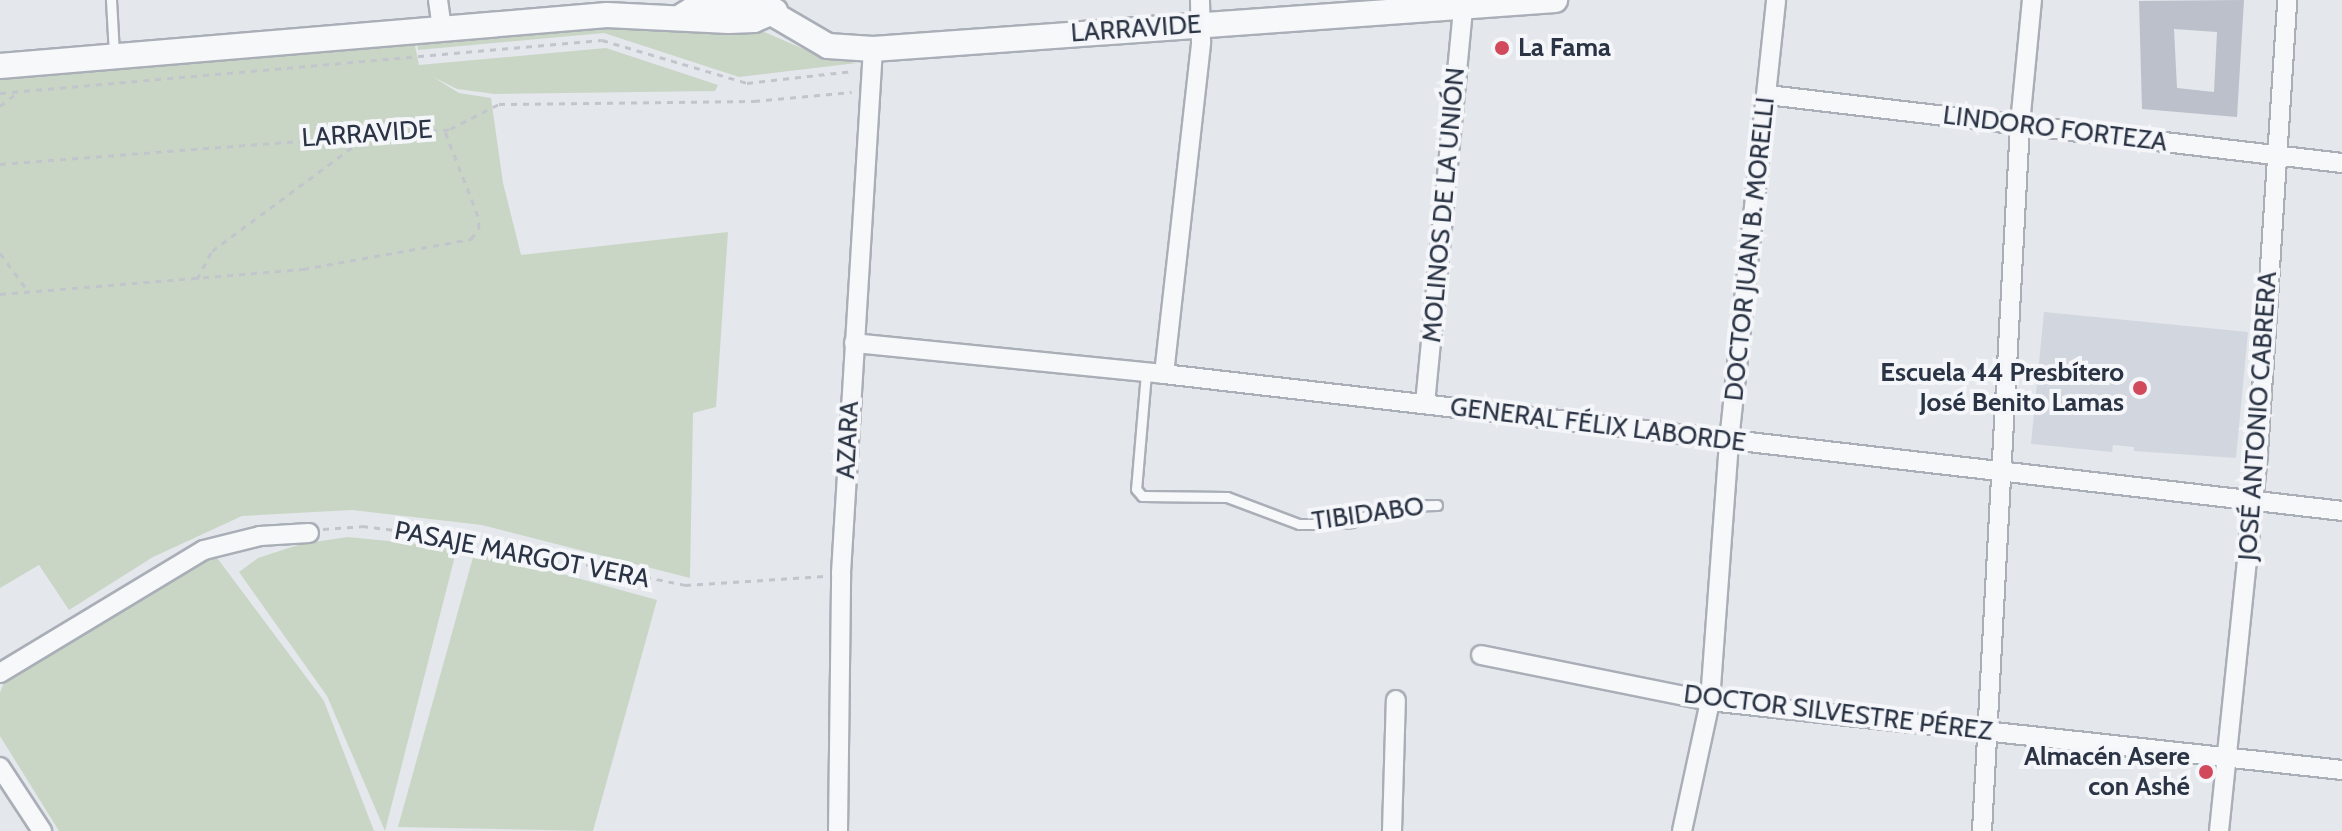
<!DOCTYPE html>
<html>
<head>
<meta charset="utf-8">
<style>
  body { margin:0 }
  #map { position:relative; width:2342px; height:831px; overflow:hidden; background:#e4e7ec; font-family:Cabin,sans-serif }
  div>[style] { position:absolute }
  .built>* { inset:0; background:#d2d6de }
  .green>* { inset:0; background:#c9d6c5 }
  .building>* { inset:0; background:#bbc0ca }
  .path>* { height:3px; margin-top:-1.5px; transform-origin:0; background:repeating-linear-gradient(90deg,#c2c5cb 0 6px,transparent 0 12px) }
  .roads { filter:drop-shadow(2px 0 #a9aeb7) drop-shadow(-2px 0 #a9aeb7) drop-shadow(0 2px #a9aeb7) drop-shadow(0 -2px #a9aeb7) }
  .service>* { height:9px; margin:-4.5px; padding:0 4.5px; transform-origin:4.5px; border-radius:4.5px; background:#f7f8fa }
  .minor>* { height:18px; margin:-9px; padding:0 9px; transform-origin:9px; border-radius:9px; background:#f7f8fa }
  .tertiary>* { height:24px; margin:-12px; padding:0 12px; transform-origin:12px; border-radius:12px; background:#f7f8fa }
  .dots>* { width:22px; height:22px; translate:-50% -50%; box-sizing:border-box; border:4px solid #f4f6f9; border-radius:50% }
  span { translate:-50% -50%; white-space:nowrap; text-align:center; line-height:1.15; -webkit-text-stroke:8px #f4f6f9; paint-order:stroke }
  .street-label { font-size:26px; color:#2b3445 }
  .poi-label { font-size:26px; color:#2b3445; font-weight:700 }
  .left { translate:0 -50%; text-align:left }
  .right { translate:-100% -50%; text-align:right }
</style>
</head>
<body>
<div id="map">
  <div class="built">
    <div style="clip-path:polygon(2044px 312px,2248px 332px,2236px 458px,2134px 451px,2134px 447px,2113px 445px,2112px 452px,2031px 444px)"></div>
  </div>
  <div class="green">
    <div style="clip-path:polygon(600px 26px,755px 28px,822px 57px,857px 63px,739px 77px,604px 33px,418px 50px,417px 41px)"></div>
    <div style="clip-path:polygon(414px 41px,419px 65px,606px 48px,718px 85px,715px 91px,495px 94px,457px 89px,433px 77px,459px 93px,491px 98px,503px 183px,521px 255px,728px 232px,716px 407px,693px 413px,690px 578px,482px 525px,352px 510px,242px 516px,153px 557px,69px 610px,39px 565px,0 588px,0 75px)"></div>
    <div style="clip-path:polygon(348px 537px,457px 548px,385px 831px,327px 696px,239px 572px,258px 558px,301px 544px)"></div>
    <div style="clip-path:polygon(475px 550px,657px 600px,593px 831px,398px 827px)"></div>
    <div style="clip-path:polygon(215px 555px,324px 701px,374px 831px,59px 831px,0 736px,0 693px,6px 677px)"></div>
  </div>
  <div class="building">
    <div style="clip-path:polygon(evenodd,2244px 0,2237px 117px,2142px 109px,2139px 1px,2244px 0,2174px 29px,2217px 32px,2214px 92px,2177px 88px,2174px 29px)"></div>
  </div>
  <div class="path">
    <div style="left:0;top:93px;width:604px;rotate:-5.03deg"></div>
    <div style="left:602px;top:40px;width:151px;rotate:16.5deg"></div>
    <div style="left:747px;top:83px;width:107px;rotate:-6.5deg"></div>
    <div style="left:0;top:106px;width:24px;rotate:-38deg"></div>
    <div style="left:0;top:164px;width:451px;rotate:-4.4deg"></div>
    <div style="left:450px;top:129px;width:55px;rotate:-27deg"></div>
    <div style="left:499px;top:104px;width:255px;rotate:-0.7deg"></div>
    <div style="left:754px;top:101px;width:98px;rotate:-5.2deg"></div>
    <div style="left:0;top:253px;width:47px;rotate:53.6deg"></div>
    <div style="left:197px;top:279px;width:32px;rotate:-62deg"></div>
    <div style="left:212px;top:251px;width:195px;rotate:-36.5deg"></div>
    <div style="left:0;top:294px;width:304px;rotate:-4.7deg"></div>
    <div style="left:303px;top:269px;width:171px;rotate:-10.1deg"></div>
    <div style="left:471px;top:239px;width:14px;rotate:-54deg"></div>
    <div style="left:479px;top:228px;width:12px;rotate:-95deg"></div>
    <div style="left:478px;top:216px;width:93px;rotate:-111.3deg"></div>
    <div style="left:323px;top:529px;width:39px;rotate:-4deg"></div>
    <div style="left:362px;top:526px;width:84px;rotate:6.9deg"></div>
    <div style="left:445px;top:536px;width:245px;rotate:11.5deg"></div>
    <div style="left:685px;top:585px;width:140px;rotate:-3.7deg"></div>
  </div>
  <div class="roads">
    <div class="service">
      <div style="left:111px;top:0;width:54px;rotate:86.8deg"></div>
      <div style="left:1146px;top:373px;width:116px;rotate:94.9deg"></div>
      <div style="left:1136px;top:489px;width:9px;rotate:49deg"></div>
      <div style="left:1142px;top:496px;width:85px;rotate:0.7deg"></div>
      <div style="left:1227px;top:497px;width:77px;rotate:20.6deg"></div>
      <div style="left:1299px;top:524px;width:17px"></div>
      <div style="left:1316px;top:524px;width:35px;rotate:-3deg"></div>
      <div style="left:1351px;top:522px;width:43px;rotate:-21.8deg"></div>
      <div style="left:1391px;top:506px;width:46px;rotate:-1.2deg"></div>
    </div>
    <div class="minor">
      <div style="left:438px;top:0;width:28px;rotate:82deg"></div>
      <div style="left:1768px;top:95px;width:578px;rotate:6.76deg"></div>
      <div style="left:854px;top:343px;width:312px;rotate:5.7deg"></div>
      <div style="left:1164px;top:374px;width:1186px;rotate:6.63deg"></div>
      <div style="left:1164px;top:374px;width:334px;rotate:-83.6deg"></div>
      <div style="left:1201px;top:42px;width:42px;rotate:-91.4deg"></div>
      <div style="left:1425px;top:404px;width:400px;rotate:-84.5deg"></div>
      <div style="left:1481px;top:655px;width:234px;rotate:11.4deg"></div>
      <div style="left:1710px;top:701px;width:636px;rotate:6.23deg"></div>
      <div style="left:0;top:673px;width:238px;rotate:-31.1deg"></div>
      <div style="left:204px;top:550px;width:58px;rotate:-14deg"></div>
      <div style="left:260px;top:536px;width:49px;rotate:-3.5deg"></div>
      <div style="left:0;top:767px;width:77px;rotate:56.7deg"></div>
      <div style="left:838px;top:831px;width:258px;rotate:-89.3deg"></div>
      <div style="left:841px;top:573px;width:525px;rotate:-86.51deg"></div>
      <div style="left:1392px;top:831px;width:131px;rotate:-88.3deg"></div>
      <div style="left:1682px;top:831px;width:133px;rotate:-77.8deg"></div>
      <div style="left:1710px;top:701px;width:261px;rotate:-85.8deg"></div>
      <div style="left:1729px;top:441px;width:443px;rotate:-83.9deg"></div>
      <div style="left:1982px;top:831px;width:708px;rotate:-86.92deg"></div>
      <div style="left:2020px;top:124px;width:125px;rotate:-84.5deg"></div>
      <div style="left:2219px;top:831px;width:380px;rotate:-84.1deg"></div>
      <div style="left:2258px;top:453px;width:454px;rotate:-86.3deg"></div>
    </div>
    <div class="tertiary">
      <div style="left:682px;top:16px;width:13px;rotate:-32deg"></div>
      <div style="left:693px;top:9px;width:63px;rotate:-4.5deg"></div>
      <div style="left:756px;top:4px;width:83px;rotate:30.3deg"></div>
      <div style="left:828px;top:46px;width:45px;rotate:3.8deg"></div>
      <div style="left:873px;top:49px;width:684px;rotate:-4.11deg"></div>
      <div style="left:0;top:66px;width:609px;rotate:-4.8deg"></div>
      <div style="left:607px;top:15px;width:122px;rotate:2.8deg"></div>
      <div style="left:729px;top:21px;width:25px;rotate:-2deg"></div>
      <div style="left:754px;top:20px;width:23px;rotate:-23deg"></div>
    </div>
  </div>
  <div class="dots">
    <div style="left:1502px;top:48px;background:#d1495b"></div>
    <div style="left:2140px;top:388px;background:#d1495b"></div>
    <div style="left:2206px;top:772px;background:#d1495b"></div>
  </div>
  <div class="street-label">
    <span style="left:1136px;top:29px;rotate:-4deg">LARRAVIDE</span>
    <span style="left:2055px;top:129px;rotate:7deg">LINDORO FORTEZA</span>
    <span style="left:367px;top:134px;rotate:-4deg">LARRAVIDE</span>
    <span style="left:1444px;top:205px;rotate:-85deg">MOLINOS DE LA UNIÓN</span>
    <span style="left:1750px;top:249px;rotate:-84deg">DOCTOR JUAN B. MORELLI</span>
    <span style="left:2258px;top:416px;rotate:-86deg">JOSÉ ANTONIO CABRERA</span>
    <span style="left:1598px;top:425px;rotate:7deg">GENERAL FÉLIX LABORDE</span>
    <span style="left:848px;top:440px;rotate:-87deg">AZARA</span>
    <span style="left:1368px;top:514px;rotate:-8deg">TIBIDABO</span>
    <span style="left:522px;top:555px;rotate:11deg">PASAJE MARGOT VERA</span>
    <span style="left:1838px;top:713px;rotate:7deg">DOCTOR SILVESTRE PÉREZ</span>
  </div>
  <div class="poi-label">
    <span class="left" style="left:1518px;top:48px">La Fama</span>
    <span class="right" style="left:2124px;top:388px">Escuela 44 Presbítero<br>José Benito Lamas</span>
    <span class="right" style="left:2190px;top:772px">Almacén Asere<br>con Ashé</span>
  </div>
</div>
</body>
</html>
